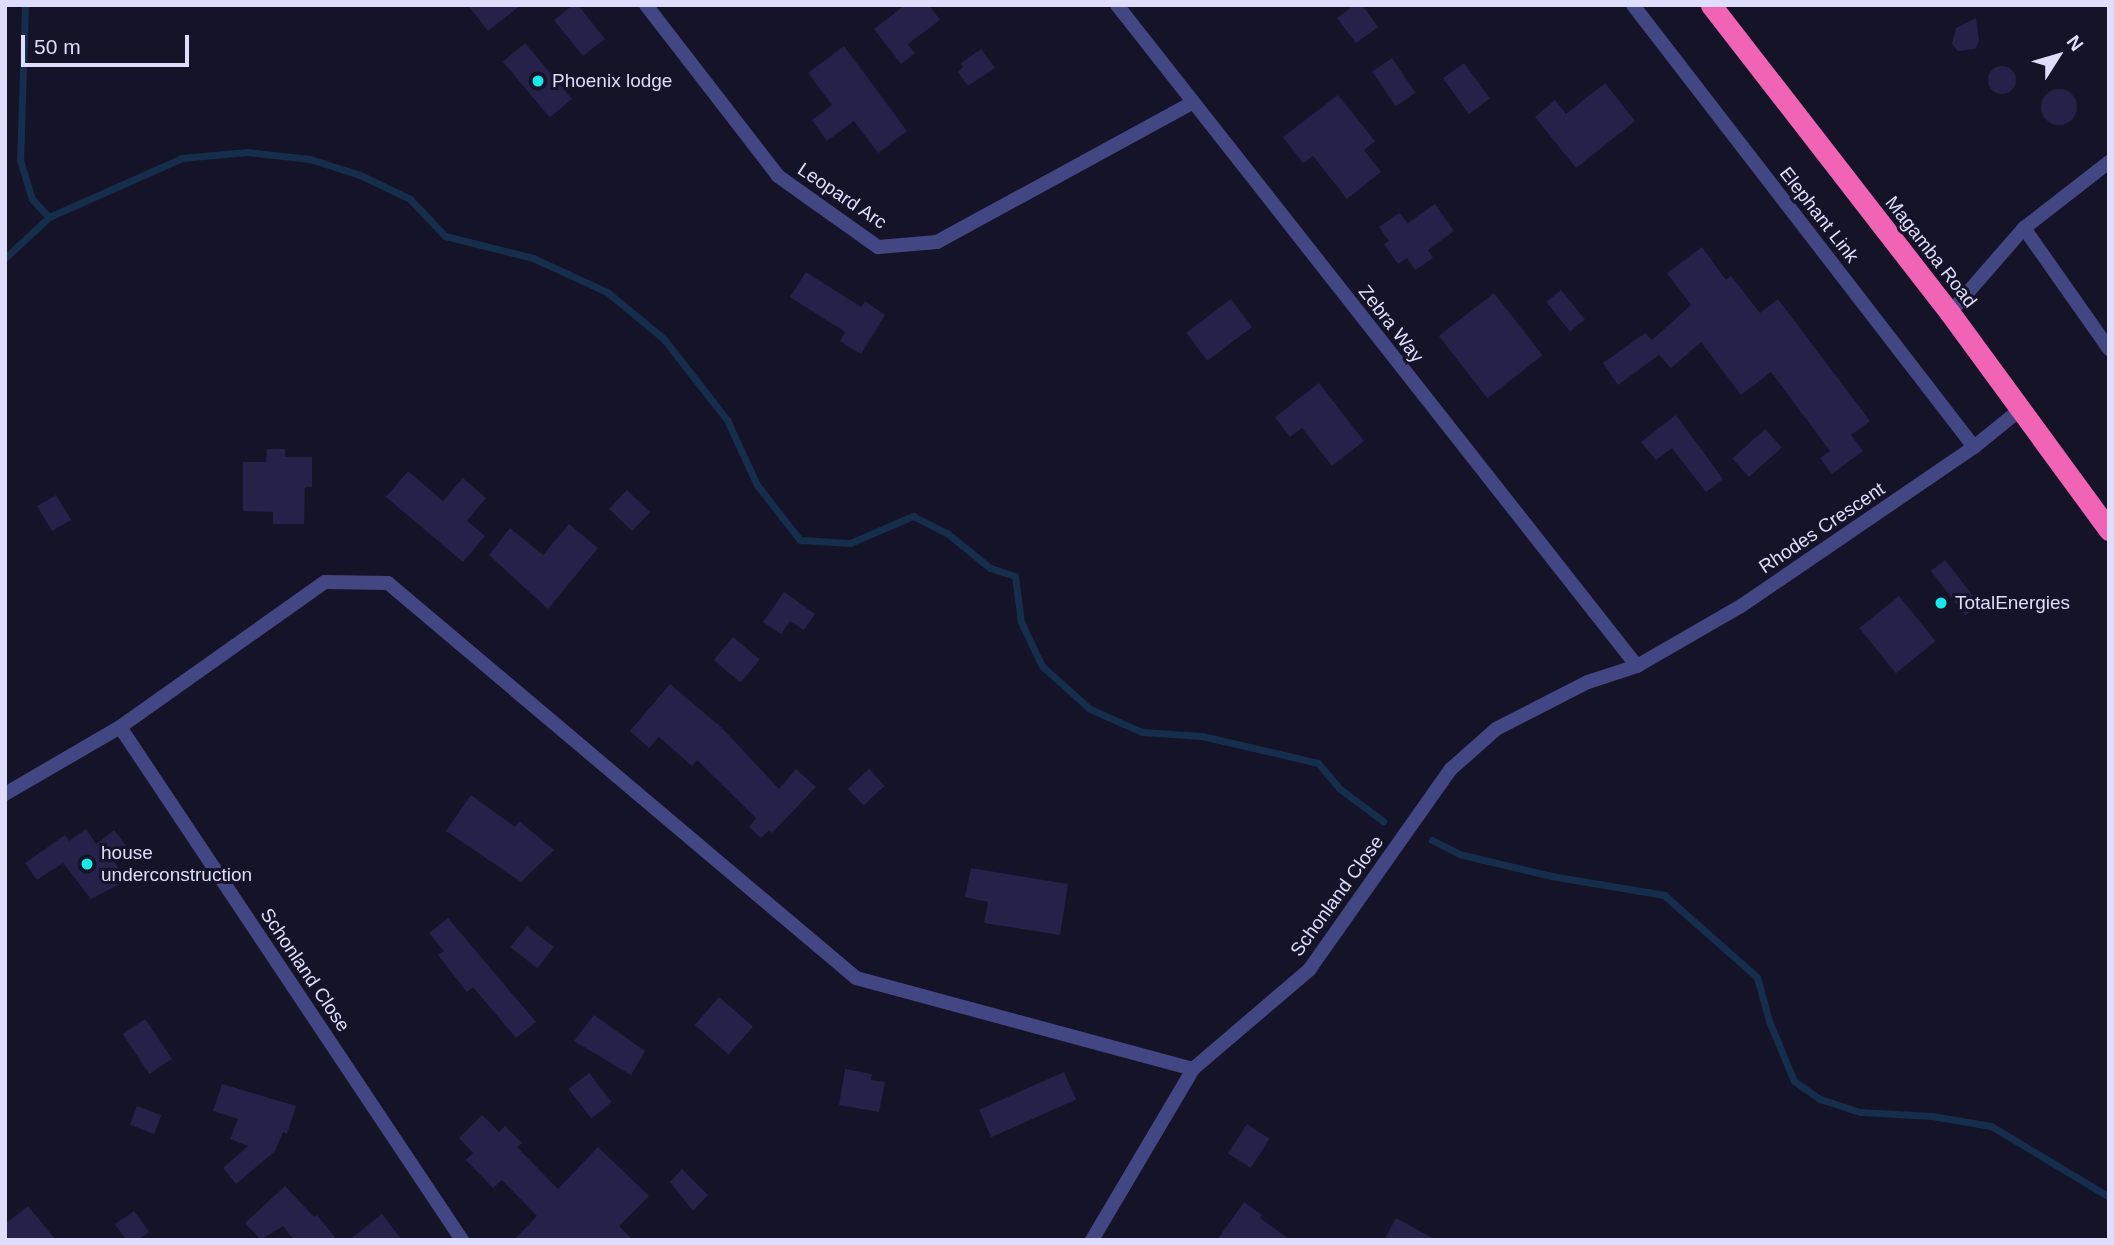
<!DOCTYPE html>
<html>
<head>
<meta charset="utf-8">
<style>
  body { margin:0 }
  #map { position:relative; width:2114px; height:1245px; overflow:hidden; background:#151328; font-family:Helvetica,sans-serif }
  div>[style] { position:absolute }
  .stream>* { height:7px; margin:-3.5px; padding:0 3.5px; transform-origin:3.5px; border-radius:3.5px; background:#142e4b }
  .building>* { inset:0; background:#252148; transform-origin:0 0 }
  .round { border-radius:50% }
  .street>* { height:14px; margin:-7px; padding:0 7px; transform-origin:7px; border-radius:7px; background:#424683 }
  .highway>* { height:21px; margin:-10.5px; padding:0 10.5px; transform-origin:10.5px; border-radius:10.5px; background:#f163b4 }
  .dots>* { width:19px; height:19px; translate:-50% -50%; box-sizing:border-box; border:4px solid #151328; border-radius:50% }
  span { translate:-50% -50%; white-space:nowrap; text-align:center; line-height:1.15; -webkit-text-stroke:6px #151328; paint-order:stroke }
  .poi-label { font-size:19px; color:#deddfc }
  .left { translate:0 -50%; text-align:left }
  .street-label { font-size:19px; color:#deddfc }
  .frame { position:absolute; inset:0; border:7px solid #deddfc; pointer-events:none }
  .north { position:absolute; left:2023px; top:21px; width:70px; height:70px; -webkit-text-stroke:5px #151328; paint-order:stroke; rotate:53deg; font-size:19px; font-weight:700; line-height:28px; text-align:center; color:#deddfc }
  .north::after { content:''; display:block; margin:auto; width:24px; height:32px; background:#deddfc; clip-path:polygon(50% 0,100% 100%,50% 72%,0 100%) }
  .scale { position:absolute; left:21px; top:35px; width:168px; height:32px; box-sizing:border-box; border:4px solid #deddfc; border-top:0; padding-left:9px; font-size:21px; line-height:24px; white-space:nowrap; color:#deddfc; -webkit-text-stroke:5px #151328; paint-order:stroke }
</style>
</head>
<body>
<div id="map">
  <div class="stream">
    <div style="left:25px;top:5px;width:155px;rotate:91.8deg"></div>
    <div style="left:20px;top:160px;width:41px;rotate:72.9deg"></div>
    <div style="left:32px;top:199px;width:25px;rotate:47deg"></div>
    <div style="left:5px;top:258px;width:60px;rotate:-43deg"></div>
    <div style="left:49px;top:217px;width:145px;rotate:-23.9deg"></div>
    <div style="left:182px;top:158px;width:65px;rotate:-5.3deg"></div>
    <div style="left:247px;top:152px;width:63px;rotate:6.3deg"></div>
    <div style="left:310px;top:159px;width:52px;rotate:17.7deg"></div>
    <div style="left:360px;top:175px;width:55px;rotate:25.6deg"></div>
    <div style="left:410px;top:199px;width:51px;rotate:46.6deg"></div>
    <div style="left:445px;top:236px;width:91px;rotate:14deg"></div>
    <div style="left:533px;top:258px;width:81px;rotate:24.7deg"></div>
    <div style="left:607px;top:292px;width:74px;rotate:39.5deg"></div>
    <div style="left:664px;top:339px;width:103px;rotate:52.1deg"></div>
    <div style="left:727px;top:420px;width:72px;rotate:65.2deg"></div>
    <div style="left:757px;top:485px;width:70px;rotate:52deg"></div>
    <div style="left:800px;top:540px;width:50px;rotate:3.4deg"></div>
    <div style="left:850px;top:543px;width:69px;rotate:-23.2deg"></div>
    <div style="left:913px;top:516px;width:38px;rotate:27deg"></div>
    <div style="left:947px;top:533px;width:55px;rotate:39.1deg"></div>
    <div style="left:990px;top:568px;width:26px;rotate:18deg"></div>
    <div style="left:1015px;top:576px;width:46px;rotate:82.6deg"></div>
    <div style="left:1021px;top:622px;width:49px;rotate:64.5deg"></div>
    <div style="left:1042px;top:666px;width:64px;rotate:41.9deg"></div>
    <div style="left:1090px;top:709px;width:57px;rotate:23.9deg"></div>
    <div style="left:1142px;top:732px;width:60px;rotate:3.8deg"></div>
    <div style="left:1202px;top:736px;width:119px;rotate:13.1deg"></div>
    <div style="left:1318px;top:763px;width:34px;rotate:50deg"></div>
    <div style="left:1340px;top:789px;width:54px;rotate:36.7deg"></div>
    <div style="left:1432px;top:840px;width:30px;rotate:27deg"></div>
    <div style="left:1459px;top:854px;width:95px;rotate:13.4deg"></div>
    <div style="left:1551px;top:876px;width:115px;rotate:9.5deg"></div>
    <div style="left:1664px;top:895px;width:124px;rotate:41.4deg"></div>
    <div style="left:1757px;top:977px;width:46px;rotate:74.7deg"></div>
    <div style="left:1769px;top:1021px;width:65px;rotate:67.4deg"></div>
    <div style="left:1794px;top:1081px;width:32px;rotate:35deg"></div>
    <div style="left:1820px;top:1099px;width:42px;rotate:18deg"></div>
    <div style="left:1860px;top:1112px;width:72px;rotate:3.2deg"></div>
    <div style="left:1932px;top:1116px;width:60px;rotate:9.6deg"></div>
    <div style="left:1991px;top:1126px;width:138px;rotate:31deg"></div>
  </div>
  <div class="building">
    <div style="clip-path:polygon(468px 5px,521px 5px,488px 31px)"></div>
    <div style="clip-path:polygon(573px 5px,578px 5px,605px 39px,583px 56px,554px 20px)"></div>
    <div style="clip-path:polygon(905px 5px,929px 5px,940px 20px,908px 44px,915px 53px,901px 64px,874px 29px)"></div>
    <div style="clip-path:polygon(1354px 5px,1362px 5px,1378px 27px,1356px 43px,1337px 18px)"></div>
    <div style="clip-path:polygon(1976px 18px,1979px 41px,1975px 49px,1958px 51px,1952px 44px,1956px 28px)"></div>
    <div style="left:525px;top:43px;width:73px;height:29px;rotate:50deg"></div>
    <div style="clip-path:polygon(844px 46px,907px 131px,878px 153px,854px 121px,827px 141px,812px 120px,832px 105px,808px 73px)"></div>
    <div style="clip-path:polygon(981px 49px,995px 68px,968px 86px,958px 72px,963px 67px,961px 63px)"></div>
    <div style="left:1392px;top:58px;width:42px;height:24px;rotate:56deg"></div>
    <div style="left:1464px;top:63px;width:44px;height:26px;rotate:54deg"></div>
    <div class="round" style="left:1988px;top:66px;width:28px;height:28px"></div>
    <div style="clip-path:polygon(1605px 83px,1635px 121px,1576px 168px,1535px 117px,1555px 100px,1566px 114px)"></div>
    <div class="round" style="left:2041px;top:89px;width:36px;height:36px"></div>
    <div style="clip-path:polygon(1338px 95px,1375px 141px,1364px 150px,1381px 172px,1347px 199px,1313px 156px,1303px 163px,1283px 137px)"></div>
    <div style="clip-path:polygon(1435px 204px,1454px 231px,1428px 250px,1433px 258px,1415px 270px,1407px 258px,1398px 264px,1384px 244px,1389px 241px,1379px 227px,1399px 213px,1408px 223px)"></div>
    <div style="clip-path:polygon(1702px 247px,1726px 280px,1731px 276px,1760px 313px,1778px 299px,1870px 421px,1851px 435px,1863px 451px,1832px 474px,1820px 458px,1830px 451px,1771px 372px,1741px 395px,1701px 342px,1671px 368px,1659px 355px,1618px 385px,1603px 363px,1645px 333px,1652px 340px,1691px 305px,1667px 273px)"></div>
    <div style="clip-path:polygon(806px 272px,861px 307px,865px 301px,885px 315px,861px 354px,840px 341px,845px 332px,790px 297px)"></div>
    <div style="left:1561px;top:290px;width:38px;height:19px;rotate:51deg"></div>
    <div style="left:1494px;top:293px;width:79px;height:70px;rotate:52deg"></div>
    <div style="left:1231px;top:299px;width:35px;height:56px;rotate:53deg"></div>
    <div style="clip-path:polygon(1319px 383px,1364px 441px,1332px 466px,1302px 428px,1290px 437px,1275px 417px)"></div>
    <div style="clip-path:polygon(1676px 415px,1723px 479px,1706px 492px,1672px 448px,1656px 460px,1641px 442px)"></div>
    <div style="left:1765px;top:429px;width:25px;height:44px;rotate:48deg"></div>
    <div style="clip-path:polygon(267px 449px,285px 449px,285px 457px,312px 457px,312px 487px,305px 487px,304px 524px,273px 524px,273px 512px,243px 511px,243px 462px,266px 462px)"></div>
    <div style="clip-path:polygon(408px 471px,443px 501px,463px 478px,486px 498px,467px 521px,485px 536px,463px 562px,386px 497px)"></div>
    <div style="left:627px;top:490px;width:32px;height:26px;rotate:44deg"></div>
    <div style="left:56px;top:495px;width:29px;height:22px;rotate:59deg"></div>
    <div style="clip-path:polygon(569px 524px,598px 548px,548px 609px,489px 555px,510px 528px,543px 555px)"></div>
    <div style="left:1945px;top:560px;width:56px;height:18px;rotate:52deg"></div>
    <div style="clip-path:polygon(784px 592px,815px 614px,804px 630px,790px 621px,781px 634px,763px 622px)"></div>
    <div style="left:1899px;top:596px;width:58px;height:51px;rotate:51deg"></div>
    <div style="left:733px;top:637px;width:35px;height:30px;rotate:40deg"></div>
    <div style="clip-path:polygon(670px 684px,723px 729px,779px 789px,796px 769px,816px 787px,772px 833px,769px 830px,761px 838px,749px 827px,756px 818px,697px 760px,692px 766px,659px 737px,649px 748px,630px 731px)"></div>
    <div style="left:869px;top:769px;width:23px;height:29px;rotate:47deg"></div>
    <div style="clip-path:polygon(471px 795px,515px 827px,519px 821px,554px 850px,521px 882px,446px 831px)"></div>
    <div style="clip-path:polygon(86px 829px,96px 844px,114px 830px,128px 848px,113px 860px,127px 880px,91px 899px,63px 863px,37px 880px,25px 863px,65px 835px,69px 841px)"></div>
    <div style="clip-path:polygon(971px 868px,1068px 884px,1060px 935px,984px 923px,988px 902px,965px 897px)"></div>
    <div style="clip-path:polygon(448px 918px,536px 1022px,516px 1038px,473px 987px,467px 992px,438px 955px,444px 951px,429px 933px)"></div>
    <div style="left:527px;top:926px;width:34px;height:27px;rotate:38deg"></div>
    <div style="left:719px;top:997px;width:45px;height:37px;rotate:41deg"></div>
    <div style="clip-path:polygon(594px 1015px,645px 1051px,631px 1075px,574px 1041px)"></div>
    <div style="left:145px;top:1019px;width:48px;height:27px;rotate:56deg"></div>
    <div style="clip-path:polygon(845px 1069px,872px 1074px,871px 1080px,885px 1082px,879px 1112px,839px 1105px)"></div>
    <div style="left:1064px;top:1072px;width:30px;height:93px;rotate:66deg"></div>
    <div style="left:589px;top:1073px;width:37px;height:26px;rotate:52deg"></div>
    <div style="clip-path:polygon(222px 1084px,296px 1106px,287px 1134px,283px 1132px,275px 1151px,236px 1184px,223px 1168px,248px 1146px,230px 1139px,238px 1119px,213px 1111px)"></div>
    <div style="left:137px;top:1106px;width:26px;height:20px;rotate:21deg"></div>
    <div style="clip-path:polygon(482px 1115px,499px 1132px,505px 1126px,522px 1143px,517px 1147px,558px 1189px,598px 1147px,649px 1196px,619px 1226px,633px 1240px,514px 1240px,537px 1216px,502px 1180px,493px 1188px,466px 1160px,473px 1153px,459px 1138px)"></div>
    <div style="left:1247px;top:1124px;width:27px;height:35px;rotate:33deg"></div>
    <div style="clip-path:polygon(682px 1169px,708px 1195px,693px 1211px,670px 1182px)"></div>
    <div style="clip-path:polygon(285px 1186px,314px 1217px,317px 1215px,337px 1240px,294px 1240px,283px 1226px,261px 1240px,245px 1223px)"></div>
    <div style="clip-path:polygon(1244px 1202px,1262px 1215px,1260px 1218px,1290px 1240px,1217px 1240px)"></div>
    <div style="clip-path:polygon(28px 1206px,56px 1240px,5px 1240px,5px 1224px)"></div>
    <div style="clip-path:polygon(134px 1211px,149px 1232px,137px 1240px,126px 1240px,115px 1224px)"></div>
    <div style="clip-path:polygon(382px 1214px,402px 1240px,349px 1240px)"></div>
    <div style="clip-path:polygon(1396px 1218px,1436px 1240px,1384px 1240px)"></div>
  </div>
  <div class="street">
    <div style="left:646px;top:5px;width:216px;rotate:52.3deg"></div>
    <div style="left:778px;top:176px;width:123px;rotate:35.4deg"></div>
    <div style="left:878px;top:247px;width:59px;rotate:-4.8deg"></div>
    <div style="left:937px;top:242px;width:290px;rotate:-28.6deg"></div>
    <div style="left:1117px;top:5px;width:841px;rotate:51.81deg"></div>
    <div style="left:1633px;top:5px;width:558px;rotate:52.35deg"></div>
    <div style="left:2024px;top:228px;width:148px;rotate:54.9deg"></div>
    <div style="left:1950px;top:313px;width:113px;rotate:-49deg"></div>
    <div style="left:2024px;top:228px;width:108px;rotate:-37.8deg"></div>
    <div style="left:120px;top:727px;width:251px;rotate:-35.3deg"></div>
    <div style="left:325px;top:582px;width:63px;rotate:0.9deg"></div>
    <div style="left:388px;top:583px;width:612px;rotate:40.16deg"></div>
    <div style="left:856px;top:978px;width:349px;rotate:15.1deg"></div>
    <div style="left:5px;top:794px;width:133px;rotate:-30.2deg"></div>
    <div style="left:120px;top:727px;width:617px;rotate:56.31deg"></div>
    <div style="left:1092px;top:1240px;width:199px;rotate:-59.4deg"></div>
    <div style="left:1193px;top:1069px;width:153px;rotate:-40.5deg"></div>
    <div style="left:1309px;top:970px;width:246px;rotate:-54.8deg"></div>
    <div style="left:1451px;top:769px;width:60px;rotate:-41.6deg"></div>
    <div style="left:1496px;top:729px;width:103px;rotate:-27.1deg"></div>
    <div style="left:1588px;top:682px;width:52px;rotate:-18.1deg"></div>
    <div style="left:1637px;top:666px;width:120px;rotate:-30deg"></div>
    <div style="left:1741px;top:606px;width:282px;rotate:-34.3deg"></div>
    <div style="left:1974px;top:447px;width:60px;rotate:-39deg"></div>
  </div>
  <div class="highway">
    <div style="left:1711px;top:5px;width:390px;rotate:52.2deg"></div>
    <div style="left:1950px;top:313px;width:269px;rotate:53.8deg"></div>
  </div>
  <div class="dots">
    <div style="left:538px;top:81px;background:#1be8ea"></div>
    <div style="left:1941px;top:603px;background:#1be8ea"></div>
    <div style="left:87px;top:864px;background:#1be8ea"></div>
  </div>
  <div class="poi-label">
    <span class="left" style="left:552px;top:81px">Phoenix lodge</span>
    <span class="left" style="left:1955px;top:603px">TotalEnergies</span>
    <span class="left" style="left:101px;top:864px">house<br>underconstruction</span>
  </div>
  <div class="street-label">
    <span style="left:842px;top:196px;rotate:34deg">Leopard Arc</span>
    <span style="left:1819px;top:215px;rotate:52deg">Elephant Link</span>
    <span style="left:1931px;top:252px;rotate:52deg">Magamba Road</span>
    <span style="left:1391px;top:324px;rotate:52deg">Zebra Way</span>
    <span style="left:1822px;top:528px;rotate:-34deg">Rhodes Crescent</span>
    <span style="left:1337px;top:896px;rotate:-54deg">Schonland Close</span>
    <span style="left:305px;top:970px;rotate:56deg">Schonland Close</span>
  </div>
  <div class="frame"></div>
  <div class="north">N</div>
  <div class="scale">50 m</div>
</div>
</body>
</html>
